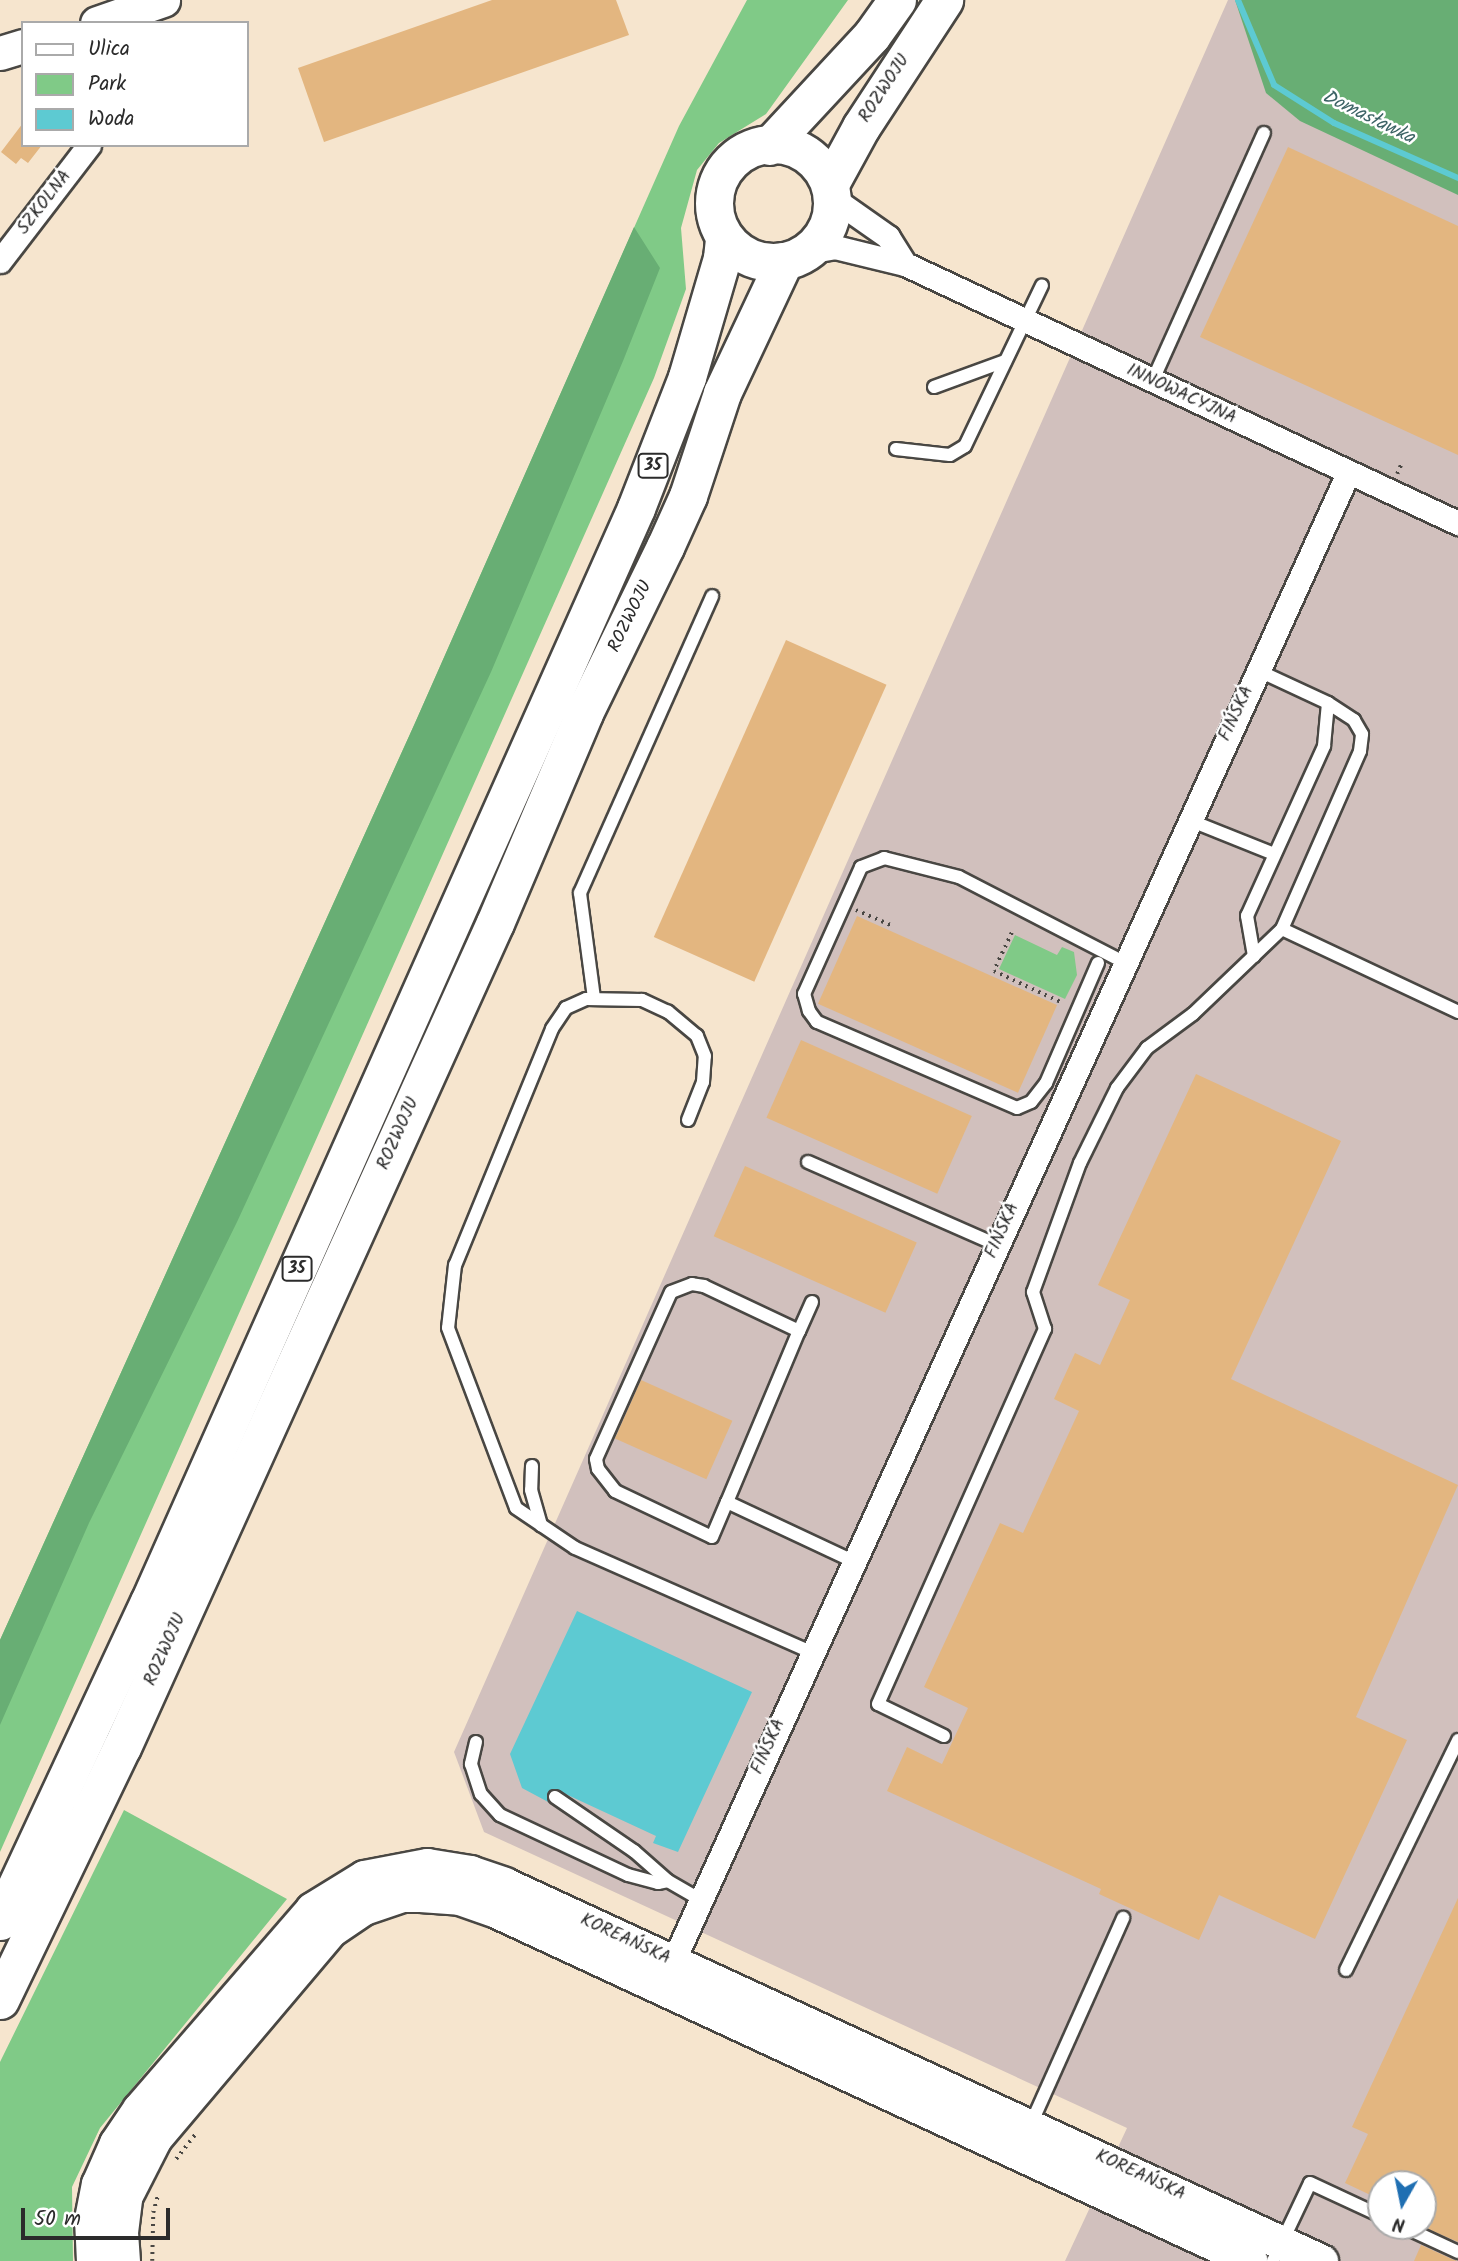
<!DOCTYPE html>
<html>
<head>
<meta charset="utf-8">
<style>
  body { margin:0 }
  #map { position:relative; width:1458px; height:2261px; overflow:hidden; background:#f6e5ce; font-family:Kalam,sans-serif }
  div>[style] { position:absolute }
  .industrial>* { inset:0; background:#d1c0bd }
  .green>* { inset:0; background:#80ca87 }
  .forest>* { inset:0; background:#68ae74 }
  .water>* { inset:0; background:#5dcad2 }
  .stream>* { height:6px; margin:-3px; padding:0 3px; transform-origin:3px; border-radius:3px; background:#5dcad2 }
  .building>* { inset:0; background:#e3b680; transform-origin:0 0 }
  .path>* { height:3.5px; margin-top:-1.75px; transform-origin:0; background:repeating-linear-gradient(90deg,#494743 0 2px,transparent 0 7px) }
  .roads { filter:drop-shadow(2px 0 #494743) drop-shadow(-2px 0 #494743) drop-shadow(0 2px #494743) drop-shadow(0 -2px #494743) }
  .lane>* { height:12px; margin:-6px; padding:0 6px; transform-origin:6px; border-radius:6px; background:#fff }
  .street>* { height:23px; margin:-11.5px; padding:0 11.5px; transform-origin:11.5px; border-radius:11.5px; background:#fff }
  .secondary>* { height:33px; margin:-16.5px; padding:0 16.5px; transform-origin:16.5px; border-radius:16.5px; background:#fff }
  .primary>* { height:37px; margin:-18.5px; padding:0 18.5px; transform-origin:18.5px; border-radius:18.5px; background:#fff }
  .primary>.ring { margin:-18.5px; padding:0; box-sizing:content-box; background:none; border:37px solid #fff; border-radius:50% }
  span { translate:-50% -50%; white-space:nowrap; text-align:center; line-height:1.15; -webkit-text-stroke:5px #fff; paint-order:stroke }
  .shield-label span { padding:2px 5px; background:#fff; border:2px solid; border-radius:5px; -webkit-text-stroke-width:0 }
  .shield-label { font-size:16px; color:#2b2b2b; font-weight:700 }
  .street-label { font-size:18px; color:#2b2b2b }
  .water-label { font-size:19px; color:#3c6365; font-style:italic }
  .legend { position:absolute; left:21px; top:21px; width:228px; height:126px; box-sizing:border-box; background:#fff; border:2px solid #aaa; margin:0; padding:9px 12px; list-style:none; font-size:21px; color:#2b2b2b }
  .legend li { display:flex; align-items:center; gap:14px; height:35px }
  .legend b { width:35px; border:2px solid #aaa }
  .north { position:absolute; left:1367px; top:2170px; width:70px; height:70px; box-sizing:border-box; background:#fff; border:2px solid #aaa; border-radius:50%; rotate:189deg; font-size:19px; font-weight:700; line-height:28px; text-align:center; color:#2b2b2b }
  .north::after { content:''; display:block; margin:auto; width:24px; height:32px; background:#1f6fb2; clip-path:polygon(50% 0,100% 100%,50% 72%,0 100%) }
  .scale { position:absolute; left:21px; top:2208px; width:149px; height:32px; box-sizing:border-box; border:4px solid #2b2b2b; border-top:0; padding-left:9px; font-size:21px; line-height:24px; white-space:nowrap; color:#2b2b2b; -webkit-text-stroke:5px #fff; paint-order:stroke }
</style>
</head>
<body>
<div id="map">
  <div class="industrial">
    <div style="clip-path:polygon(evenodd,1228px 0,1458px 0,1458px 2261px,1065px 2261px,1127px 2128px,484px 1832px,454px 1752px,1228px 0,1381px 2184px,1423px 2184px,1423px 2226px,1381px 2226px,1381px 2184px)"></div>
  </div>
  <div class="green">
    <div style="clip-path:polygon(747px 0,848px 0,766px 114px,719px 143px,697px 170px,681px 228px,686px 289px,654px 378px,0 1852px,0 1640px,415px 723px,679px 126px)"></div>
    <div style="clip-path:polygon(1015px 935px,1057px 955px,1062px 947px,1074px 952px,1077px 975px,1065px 999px,999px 969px)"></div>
    <div style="clip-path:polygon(124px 1810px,287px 1899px,100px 2128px,72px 2187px,73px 2261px,0 2261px,0 2062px)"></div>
  </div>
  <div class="forest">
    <div style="clip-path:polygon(1235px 0,1458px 0,1458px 195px,1300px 121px,1266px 93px)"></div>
    <div style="clip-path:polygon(634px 227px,660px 268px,623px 361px,491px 672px,237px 1222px,89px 1523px,0 1725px,0 1640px,415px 723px)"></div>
  </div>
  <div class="water">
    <div style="clip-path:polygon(577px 1611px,752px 1692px,678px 1852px,653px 1843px,656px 1836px,559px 1791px,550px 1803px,522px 1788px,510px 1754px)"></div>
  </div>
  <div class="stream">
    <div style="left:1238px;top:0;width:92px;rotate:67deg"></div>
    <div style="left:1274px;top:85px;width:71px;rotate:32.3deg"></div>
    <div style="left:1334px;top:123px;width:136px;rotate:23.9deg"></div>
  </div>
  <div class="building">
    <div style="clip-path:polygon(492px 0,616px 0,629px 35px,324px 142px,298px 68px)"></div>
    <div style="clip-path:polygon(23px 123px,23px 145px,42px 145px,28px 163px,21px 158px,16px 164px,1px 152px)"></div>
    <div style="clip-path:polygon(1288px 147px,1458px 226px,1458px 455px,1200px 337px)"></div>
    <div style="left:786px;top:640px;width:110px;height:325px;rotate:24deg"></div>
    <div style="left:857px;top:916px;width:219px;height:96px;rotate:24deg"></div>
    <div style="left:801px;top:1040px;width:187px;height:85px;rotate:24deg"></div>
    <div style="clip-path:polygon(1196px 1074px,1341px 1141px,1231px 1379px,1458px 1485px,1356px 1717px,1407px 1740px,1315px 1939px,1219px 1895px,1199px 1940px,1099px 1894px,1101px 1889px,887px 1791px,907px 1747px,942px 1764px,968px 1708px,924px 1687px,1000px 1523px,1023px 1533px,1079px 1411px,1054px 1399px,1075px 1353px,1100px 1365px,1130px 1300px,1098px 1285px)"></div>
    <div style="left:745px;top:1166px;width:188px;height:77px;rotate:24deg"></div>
    <div style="left:641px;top:1380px;width:100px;height:64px;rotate:24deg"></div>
    <div style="clip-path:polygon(1458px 1898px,1458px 2242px,1428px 2229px,1431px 2223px,1423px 2219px,1423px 2184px,1381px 2184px,1381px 2200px,1345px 2183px,1368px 2134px,1352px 2127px)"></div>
    <div style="clip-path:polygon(1421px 2245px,1454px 2260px,1458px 2261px,1414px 2261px)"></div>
  </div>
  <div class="path">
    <div style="left:1397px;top:474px;width:13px;rotate:-67deg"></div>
    <div style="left:856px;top:910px;width:40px;rotate:23.4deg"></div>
    <div style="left:1012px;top:933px;width:42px;rotate:115.3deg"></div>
    <div style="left:994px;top:971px;width:76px;rotate:24.9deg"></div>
    <div style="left:176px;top:2159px;width:31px;rotate:-52deg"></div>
    <div style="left:152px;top:2261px;width:48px;rotate:-88.8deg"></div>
    <div style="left:153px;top:2213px;width:20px;rotate:-75deg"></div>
  </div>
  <div class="roads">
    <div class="lane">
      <div style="left:1152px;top:382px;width:273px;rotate:-65.8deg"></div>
      <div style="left:934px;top:387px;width:76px;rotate:-20.1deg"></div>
      <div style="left:896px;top:449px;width:54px;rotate:6.3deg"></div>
      <div style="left:950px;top:455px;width:17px;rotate:-31deg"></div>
      <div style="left:965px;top:446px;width:178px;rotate:-64.4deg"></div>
      <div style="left:1189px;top:820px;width:92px;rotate:21.8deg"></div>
      <div style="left:1282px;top:929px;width:195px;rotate:25.2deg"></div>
      <div style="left:1254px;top:956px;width:41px;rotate:-99.9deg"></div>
      <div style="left:1247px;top:916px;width:187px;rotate:-65.6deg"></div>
      <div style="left:1324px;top:746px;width:43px;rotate:-84.7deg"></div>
      <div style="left:1098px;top:963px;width:131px;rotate:113.4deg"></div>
      <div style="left:1046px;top:1083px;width:24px;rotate:128deg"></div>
      <div style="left:1031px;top:1102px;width:15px;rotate:157deg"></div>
      <div style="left:1017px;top:1108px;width:218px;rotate:-156.7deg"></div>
      <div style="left:817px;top:1022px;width:14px;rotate:-126deg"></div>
      <div style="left:809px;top:1011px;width:18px;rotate:-106deg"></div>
      <div style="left:804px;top:994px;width:139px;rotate:-65.8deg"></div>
      <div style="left:861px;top:867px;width:25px;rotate:-21deg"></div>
      <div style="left:884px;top:858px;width:77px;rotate:14.2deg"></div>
      <div style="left:959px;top:877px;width:186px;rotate:27.3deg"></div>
      <div style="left:594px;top:998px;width:106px;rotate:-97.6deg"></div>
      <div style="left:580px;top:893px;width:325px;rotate:-66deg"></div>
      <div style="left:688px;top:1120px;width:41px;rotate:-68.5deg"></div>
      <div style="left:703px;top:1082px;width:26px;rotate:-86deg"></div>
      <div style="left:705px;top:1056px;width:22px;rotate:-112deg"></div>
      <div style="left:697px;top:1036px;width:38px;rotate:-140deg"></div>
      <div style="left:668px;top:1012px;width:29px;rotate:-155deg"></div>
      <div style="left:642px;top:1000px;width:56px;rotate:-179deg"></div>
      <div style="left:586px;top:999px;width:22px;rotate:156deg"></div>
      <div style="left:566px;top:1008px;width:25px;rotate:124deg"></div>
      <div style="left:552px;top:1029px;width:255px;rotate:112.3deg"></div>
      <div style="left:455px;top:1265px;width:63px;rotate:96.3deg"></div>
      <div style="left:448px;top:1328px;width:192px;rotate:69.3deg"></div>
      <div style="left:516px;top:1508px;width:71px;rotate:34.1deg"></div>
      <div style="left:575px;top:1548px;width:258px;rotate:23.8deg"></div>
      <div style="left:808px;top:1162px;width:206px;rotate:23.7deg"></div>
      <div style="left:812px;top:1302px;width:32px;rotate:114deg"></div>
      <div style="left:799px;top:1331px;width:105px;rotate:-154.7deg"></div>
      <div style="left:704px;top:1286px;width:12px;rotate:-171deg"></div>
      <div style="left:692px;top:1284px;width:22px;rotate:159deg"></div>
      <div style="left:671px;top:1292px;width:183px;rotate:114.2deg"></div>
      <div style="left:596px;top:1459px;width:10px;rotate:79deg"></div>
      <div style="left:598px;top:1469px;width:28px;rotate:52deg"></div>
      <div style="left:615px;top:1491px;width:107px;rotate:25.4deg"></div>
      <div style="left:712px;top:1537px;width:38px;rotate:-67deg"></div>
      <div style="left:727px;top:1502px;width:139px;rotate:25.1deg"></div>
      <div style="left:532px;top:1466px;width:24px;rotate:92deg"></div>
      <div style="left:531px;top:1490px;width:37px;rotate:74deg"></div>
      <div style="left:727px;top:1502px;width:186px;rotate:-67.2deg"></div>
      <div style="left:944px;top:1736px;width:73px;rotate:-154.1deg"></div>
      <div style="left:878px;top:1704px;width:411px;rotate:-66deg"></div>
      <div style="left:1045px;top:1329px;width:39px;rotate:-108deg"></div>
      <div style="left:1033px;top:1292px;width:137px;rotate:-70deg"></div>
      <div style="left:1080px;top:1163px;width:84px;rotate:-63.7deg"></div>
      <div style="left:1117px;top:1088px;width:50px;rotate:-53.1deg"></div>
      <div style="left:1147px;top:1048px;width:57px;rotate:-36.5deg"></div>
      <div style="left:1193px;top:1014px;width:123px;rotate:-43.7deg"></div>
      <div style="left:1282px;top:929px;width:194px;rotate:-66.3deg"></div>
      <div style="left:1360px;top:751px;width:17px;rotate:-83deg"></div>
      <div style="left:1362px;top:734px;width:16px;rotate:-120deg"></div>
      <div style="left:1354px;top:720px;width:31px;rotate:-147deg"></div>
      <div style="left:1328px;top:703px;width:78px;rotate:-155.1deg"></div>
      <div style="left:476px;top:1742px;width:23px;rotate:103deg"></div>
      <div style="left:471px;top:1764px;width:32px;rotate:72deg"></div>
      <div style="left:481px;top:1794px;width:28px;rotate:48deg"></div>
      <div style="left:500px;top:1815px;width:141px;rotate:25.1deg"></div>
      <div style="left:628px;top:1875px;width:31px;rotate:15deg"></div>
      <div style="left:658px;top:1883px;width:10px;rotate:-11deg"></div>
      <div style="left:668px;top:1881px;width:38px;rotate:30deg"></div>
      <div style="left:555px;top:1797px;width:96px;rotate:34.4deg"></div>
      <div style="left:634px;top:1851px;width:45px;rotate:41.4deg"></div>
      <div style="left:1346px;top:1970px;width:256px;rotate:-64deg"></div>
      <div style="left:1031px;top:2124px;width:226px;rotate:-65.9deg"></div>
      <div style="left:1402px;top:2226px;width:62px;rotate:24.9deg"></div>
      <div style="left:1273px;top:2261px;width:86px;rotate:-64.6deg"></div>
      <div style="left:1310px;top:2183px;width:78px;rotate:24.9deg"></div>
    </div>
    <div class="street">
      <div style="left:834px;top:199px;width:66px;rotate:35.1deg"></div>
      <div style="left:888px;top:237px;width:32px;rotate:58deg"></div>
      <div style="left:807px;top:252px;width:28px;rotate:-10deg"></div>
      <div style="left:835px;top:247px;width:72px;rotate:13.7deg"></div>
      <div style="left:905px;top:264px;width:611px;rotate:25.1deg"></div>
      <div style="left:0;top:261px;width:146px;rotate:-52.5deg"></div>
      <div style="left:667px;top:1975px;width:1649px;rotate:-65.61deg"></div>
    </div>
    <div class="secondary">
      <div style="left:97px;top:23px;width:70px;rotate:-19.2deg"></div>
      <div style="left:0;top:53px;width:24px;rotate:-17deg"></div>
      <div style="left:93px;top:2261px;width:42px;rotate:-92.7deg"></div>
      <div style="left:91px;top:2219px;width:36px;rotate:-79deg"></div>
      <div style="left:98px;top:2184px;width:45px;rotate:-66.3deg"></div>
      <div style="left:116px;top:2143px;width:41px;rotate:-55.9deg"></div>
      <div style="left:139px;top:2109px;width:264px;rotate:-49.1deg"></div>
      <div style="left:312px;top:1909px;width:61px;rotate:-31.6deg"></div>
      <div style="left:364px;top:1877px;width:64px;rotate:-10.8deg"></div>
      <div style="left:427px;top:1865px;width:44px;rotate:9.2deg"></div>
      <div style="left:470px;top:1872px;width:36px;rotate:19deg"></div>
      <div style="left:504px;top:1884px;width:900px;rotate:24.77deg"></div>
      <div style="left:123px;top:2261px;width:29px;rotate:-94deg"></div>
      <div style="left:121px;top:2232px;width:35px;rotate:-83deg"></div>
      <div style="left:125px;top:2197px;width:66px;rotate:-63deg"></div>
      <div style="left:155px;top:2138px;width:272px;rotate:-49.8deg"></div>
      <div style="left:331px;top:1930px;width:40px;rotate:-34deg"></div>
      <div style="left:364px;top:1908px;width:39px;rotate:-19deg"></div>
      <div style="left:401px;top:1895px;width:19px"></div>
      <div style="left:420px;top:1895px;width:39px;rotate:4deg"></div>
      <div style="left:459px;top:1898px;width:37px;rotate:19deg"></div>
      <div style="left:494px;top:1910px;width:834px;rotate:24.88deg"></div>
    </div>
    <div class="primary">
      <div class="ring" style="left:714px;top:144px;width:81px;height:81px"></div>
      <div style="left:769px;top:146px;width:151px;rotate:-47.1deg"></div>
      <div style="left:872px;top:35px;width:43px;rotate:-54.5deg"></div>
      <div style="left:831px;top:182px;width:63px;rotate:-61.4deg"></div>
      <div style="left:861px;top:127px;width:152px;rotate:-56.8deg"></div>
      <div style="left:0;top:1921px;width:352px;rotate:-65deg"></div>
      <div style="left:149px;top:1602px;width:1197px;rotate:-66deg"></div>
      <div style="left:636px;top:508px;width:141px;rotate:-68.7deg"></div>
      <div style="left:687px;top:377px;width:124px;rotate:-73.6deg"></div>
      <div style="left:722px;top:258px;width:18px;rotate:-84deg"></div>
      <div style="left:0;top:2000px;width:281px;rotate:-64.3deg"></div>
      <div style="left:122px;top:1747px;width:904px;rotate:-65.65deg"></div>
      <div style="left:495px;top:923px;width:228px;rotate:-67deg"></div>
      <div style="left:584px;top:713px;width:185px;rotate:-64deg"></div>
      <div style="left:665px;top:547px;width:56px;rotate:-65.7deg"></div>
      <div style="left:688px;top:496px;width:108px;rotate:-71.7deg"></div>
      <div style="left:722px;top:393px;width:146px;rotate:-64.8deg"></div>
    </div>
  </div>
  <div class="shield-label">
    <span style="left:653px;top:466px">35</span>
    <span style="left:297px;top:1269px">35</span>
  </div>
  <div class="street-label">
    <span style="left:885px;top:89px;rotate:-57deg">ROZWOJU</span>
    <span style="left:45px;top:203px;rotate:-52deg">SZKOLNA</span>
    <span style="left:1181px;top:395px;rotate:25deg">INNOWACYJNA</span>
    <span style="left:631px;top:617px;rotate:-64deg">ROZWOJU</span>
    <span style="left:1237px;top:714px;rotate:-65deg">FIŃSKA</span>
    <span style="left:399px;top:1134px;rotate:-66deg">ROZWOJU</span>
    <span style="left:1003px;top:1231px;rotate:-66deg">FIŃSKA</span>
    <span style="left:166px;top:1650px;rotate:-66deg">ROZWOJU</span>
    <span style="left:769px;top:1747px;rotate:-66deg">FIŃSKA</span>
    <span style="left:625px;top:1940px;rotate:25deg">KOREAŃSKA</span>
    <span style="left:1140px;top:2176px;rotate:25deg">KOREAŃSKA</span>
  </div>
  <div class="water-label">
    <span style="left:1368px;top:118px;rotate:26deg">Domasławka</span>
  </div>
  <ul class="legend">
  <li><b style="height:9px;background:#fff"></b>Ulica</li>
  <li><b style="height:19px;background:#80ca87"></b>Park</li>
  <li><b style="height:19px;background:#5dcad2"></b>Woda</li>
  </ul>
  <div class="north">N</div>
  <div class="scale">50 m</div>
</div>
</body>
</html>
